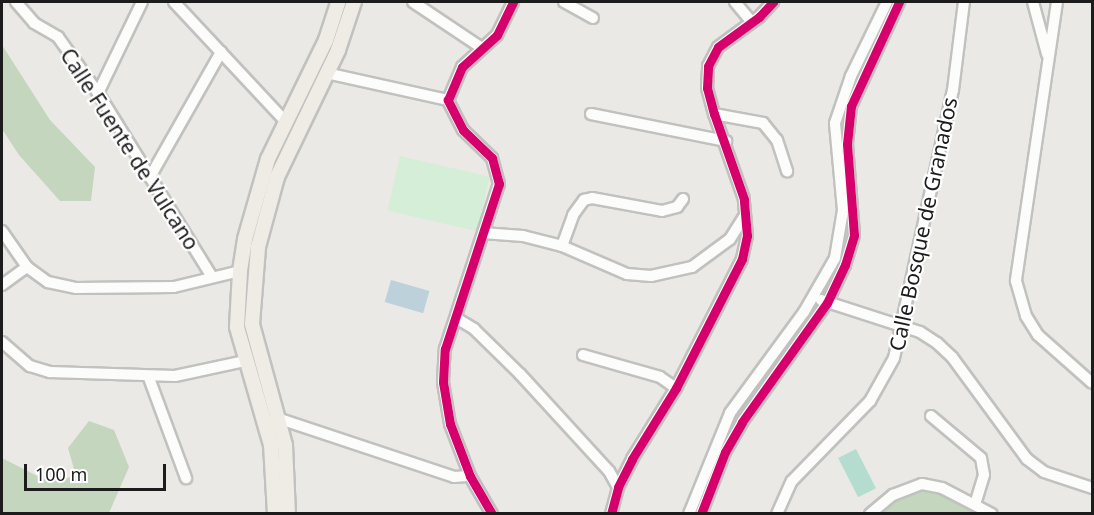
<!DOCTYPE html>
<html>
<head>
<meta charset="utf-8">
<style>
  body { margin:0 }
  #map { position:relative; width:1094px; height:515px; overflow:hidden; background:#eae9e5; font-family:"Noto Sans",sans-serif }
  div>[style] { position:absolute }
  .forest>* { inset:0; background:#c4d6bd }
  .park>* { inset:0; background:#d5eed7; transform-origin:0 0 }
  .pitch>* { inset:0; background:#b5ddcf; transform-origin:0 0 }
  .water>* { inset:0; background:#bcd1da; transform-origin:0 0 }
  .roads { filter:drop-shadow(2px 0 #c1c1bf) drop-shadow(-2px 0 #c1c1bf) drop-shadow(0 2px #c1c1bf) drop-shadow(0 -2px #c1c1bf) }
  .minor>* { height:10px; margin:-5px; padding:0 5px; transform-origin:5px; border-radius:5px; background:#fcfcfb }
  .major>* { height:14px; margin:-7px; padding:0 7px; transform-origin:7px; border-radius:7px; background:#eeece5 }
  .cycleway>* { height:9px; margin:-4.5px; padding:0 4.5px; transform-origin:4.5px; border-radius:4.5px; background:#d6006c }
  span { translate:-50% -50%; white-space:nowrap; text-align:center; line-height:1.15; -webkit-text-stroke:4.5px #fff; paint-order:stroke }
  .street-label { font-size:21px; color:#1c1c1c }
  .frame { position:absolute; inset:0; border:3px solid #1c1c1c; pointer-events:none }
  .scale { position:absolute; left:24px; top:464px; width:142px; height:27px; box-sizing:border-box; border:3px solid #1c1c1c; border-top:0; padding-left:8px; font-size:18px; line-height:21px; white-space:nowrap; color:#1c1c1c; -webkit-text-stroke:4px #fff; paint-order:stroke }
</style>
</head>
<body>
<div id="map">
  <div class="forest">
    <div style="clip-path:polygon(2px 45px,50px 120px,95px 167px,91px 201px,60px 201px,19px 155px,2px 129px)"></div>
    <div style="clip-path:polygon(89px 421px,114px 430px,129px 467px,109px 513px,2px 513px,2px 458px,49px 482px,76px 476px,68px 448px)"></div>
    <div style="clip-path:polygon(933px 488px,985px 514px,875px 514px,913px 490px)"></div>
  </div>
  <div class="park">
    <div style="left:400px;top:156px;width:92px;height:56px;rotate:13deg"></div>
  </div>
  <div class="pitch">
    <div style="left:856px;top:449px;width:44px;height:20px;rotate:63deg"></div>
  </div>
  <div class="water">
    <div style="left:391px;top:280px;width:40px;height:23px;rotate:16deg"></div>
  </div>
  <div class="roads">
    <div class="minor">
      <div style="left:16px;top:2px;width:28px;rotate:49deg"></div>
      <div style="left:34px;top:23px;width:28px;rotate:30deg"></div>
      <div style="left:58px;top:37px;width:69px;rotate:54.5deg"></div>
      <div style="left:98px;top:93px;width:216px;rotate:58.2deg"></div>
      <div style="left:174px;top:2px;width:163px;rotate:47deg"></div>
      <div style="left:413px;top:2px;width:83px;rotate:33.7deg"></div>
      <div style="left:564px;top:2px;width:33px;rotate:29deg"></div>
      <div style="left:735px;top:2px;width:26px;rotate:50deg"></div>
      <div style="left:1033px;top:2px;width:54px;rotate:74.9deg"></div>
      <div style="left:1057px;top:2px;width:282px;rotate:98.4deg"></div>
      <div style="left:1016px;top:281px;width:36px;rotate:74deg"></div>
      <div style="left:1026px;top:316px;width:22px;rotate:58deg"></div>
      <div style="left:1038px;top:335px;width:72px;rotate:41.6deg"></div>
      <div style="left:326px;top:73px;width:125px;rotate:12.5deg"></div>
      <div style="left:98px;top:93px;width:101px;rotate:-64.2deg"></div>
      <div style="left:591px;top:114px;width:138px;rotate:11.3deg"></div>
      <div style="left:714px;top:114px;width:50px;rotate:10.4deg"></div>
      <div style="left:763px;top:123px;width:22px;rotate:51deg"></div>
      <div style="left:777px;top:140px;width:33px;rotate:72deg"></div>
      <div style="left:150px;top:177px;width:144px;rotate:-60.4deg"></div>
      <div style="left:2px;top:231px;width:44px;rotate:55.2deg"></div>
      <div style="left:27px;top:267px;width:26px;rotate:36deg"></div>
      <div style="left:48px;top:282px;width:29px;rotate:12deg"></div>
      <div style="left:76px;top:288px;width:98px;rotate:-0.6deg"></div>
      <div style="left:174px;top:287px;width:68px;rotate:-13.6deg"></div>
      <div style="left:483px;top:233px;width:40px;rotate:4.3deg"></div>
      <div style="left:523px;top:236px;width:40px;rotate:14.4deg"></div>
      <div style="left:562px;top:246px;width:71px;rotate:23.3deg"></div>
      <div style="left:627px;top:274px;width:24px;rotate:5deg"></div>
      <div style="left:651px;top:276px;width:42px;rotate:-12.4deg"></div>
      <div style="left:692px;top:267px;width:47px;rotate:-36.4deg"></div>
      <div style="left:730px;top:239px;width:25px;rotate:-58deg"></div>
      <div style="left:562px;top:246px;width:33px;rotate:-70deg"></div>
      <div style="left:573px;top:215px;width:19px;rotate:-54deg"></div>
      <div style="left:584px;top:200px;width:8px;rotate:-14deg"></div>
      <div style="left:592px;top:198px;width:71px;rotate:10.5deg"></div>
      <div style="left:662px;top:211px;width:16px;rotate:-15deg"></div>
      <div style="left:677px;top:207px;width:10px;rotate:-53deg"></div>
      <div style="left:2px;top:285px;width:31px;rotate:-36deg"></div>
      <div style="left:821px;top:300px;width:104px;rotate:17.9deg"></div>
      <div style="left:920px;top:332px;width:20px;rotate:33deg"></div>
      <div style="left:937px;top:343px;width:21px;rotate:43deg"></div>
      <div style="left:952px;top:357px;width:127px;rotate:53.7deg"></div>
      <div style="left:1027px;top:459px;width:21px;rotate:37deg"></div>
      <div style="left:1044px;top:472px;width:51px;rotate:18.4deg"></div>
      <div style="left:456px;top:318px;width:21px;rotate:31deg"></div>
      <div style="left:474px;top:329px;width:64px;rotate:44.4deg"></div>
      <div style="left:520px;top:374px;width:132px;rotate:47.5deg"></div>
      <div style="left:609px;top:471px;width:18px;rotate:61deg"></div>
      <div style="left:2px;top:342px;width:37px;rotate:41deg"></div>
      <div style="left:30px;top:366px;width:21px;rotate:17deg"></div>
      <div style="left:50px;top:372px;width:125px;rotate:1.8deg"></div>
      <div style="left:175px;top:376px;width:72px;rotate:-12.1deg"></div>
      <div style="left:583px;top:355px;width:80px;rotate:15.9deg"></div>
      <div style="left:660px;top:377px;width:19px;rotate:35deg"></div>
      <div style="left:149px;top:378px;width:107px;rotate:69.7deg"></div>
      <div style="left:931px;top:416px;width:65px;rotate:40deg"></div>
      <div style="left:981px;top:458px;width:17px;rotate:80deg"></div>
      <div style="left:984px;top:475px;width:30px;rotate:107deg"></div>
      <div style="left:272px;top:421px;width:8px;rotate:-14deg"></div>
      <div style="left:280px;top:419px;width:183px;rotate:18.4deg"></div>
      <div style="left:454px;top:477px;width:16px;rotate:-4deg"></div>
      <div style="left:492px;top:514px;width:44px;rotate:-120.1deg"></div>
      <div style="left:470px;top:476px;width:56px;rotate:-111deg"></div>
      <div style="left:450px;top:424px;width:43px;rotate:-99.5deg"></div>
      <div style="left:443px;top:382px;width:33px;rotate:-87deg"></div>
      <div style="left:445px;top:349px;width:174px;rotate:-71.9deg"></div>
      <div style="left:499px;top:184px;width:27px;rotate:-105deg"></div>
      <div style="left:492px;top:158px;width:40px;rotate:-136deg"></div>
      <div style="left:463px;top:130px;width:34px;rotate:-117deg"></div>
      <div style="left:448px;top:100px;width:36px;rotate:-67deg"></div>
      <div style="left:462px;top:67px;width:47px;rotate:-42.4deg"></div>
      <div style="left:497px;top:35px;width:37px;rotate:-64deg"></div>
      <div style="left:611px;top:514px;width:28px;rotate:-75deg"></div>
      <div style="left:618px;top:487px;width:31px;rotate:-63deg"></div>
      <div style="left:632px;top:459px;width:84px;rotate:-58.2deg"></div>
      <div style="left:676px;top:388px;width:145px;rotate:-62.9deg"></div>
      <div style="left:742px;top:259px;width:24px;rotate:-78deg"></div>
      <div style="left:747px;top:236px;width:37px;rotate:-95deg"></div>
      <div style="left:744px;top:199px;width:90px;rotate:-109.4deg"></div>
      <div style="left:714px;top:114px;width:27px;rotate:-105deg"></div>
      <div style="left:707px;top:88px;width:22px;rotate:-87deg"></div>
      <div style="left:708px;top:66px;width:21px;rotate:-62deg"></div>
      <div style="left:718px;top:47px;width:51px;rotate:-36.2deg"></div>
      <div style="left:759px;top:17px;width:21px;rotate:-47deg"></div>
      <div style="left:689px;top:514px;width:109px;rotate:-67.9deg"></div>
      <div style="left:730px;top:413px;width:125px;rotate:-53.8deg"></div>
      <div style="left:804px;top:312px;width:62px;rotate:-60.1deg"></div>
      <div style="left:835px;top:258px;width:49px;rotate:-80.5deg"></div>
      <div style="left:843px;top:210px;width:87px;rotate:-95.3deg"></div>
      <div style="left:835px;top:123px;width:50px;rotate:-71.2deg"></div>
      <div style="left:851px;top:76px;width:82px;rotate:-64.1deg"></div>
      <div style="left:701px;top:514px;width:66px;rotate:-68.8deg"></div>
      <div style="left:725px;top:452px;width:34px;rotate:-60deg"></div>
      <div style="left:742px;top:422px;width:146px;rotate:-54.5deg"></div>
      <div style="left:827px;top:303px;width:42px;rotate:-64.7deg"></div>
      <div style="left:845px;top:265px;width:31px;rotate:-73deg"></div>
      <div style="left:854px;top:235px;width:91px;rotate:-94.4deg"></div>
      <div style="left:847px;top:144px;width:38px;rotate:-84deg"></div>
      <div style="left:851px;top:106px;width:115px;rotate:-65.2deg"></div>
      <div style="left:777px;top:514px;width:36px;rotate:-66deg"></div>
      <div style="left:792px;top:481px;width:112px;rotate:-45.7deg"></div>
      <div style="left:870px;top:401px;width:49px;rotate:-60.8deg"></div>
      <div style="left:894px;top:358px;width:274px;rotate:-77.6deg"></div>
      <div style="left:953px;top:90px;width:89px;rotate:-82.9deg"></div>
      <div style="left:870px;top:514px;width:30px;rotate:-40deg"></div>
      <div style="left:893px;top:495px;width:31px;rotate:-21deg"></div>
      <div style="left:922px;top:484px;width:20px;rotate:11deg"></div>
      <div style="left:942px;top:488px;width:56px;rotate:27.5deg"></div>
    </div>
    <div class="major">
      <div style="left:275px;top:514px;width:69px;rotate:-93.3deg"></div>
      <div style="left:271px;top:445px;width:123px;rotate:-106.1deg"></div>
      <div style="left:237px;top:327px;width:56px;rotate:-86.9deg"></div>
      <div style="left:240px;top:271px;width:32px;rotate:-81deg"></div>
      <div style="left:245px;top:239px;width:83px;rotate:-74deg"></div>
      <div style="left:268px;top:159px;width:132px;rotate:-64deg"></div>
      <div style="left:326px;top:40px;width:40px;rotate:-72deg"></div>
      <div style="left:288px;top:514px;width:69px;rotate:-92.5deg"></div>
      <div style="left:285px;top:445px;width:125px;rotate:-105.3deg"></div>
      <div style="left:252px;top:324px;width:77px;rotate:-85.5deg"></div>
      <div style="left:258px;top:247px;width:73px;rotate:-74.8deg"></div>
      <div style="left:277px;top:177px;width:141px;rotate:-64.3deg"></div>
      <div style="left:338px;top:50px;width:51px;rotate:-71.6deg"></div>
    </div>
  </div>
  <div class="cycleway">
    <div style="left:492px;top:514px;width:44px;rotate:-120.1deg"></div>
    <div style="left:470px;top:476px;width:56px;rotate:-111deg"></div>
    <div style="left:450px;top:424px;width:43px;rotate:-99.5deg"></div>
    <div style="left:443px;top:382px;width:33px;rotate:-87deg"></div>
    <div style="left:445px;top:349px;width:174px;rotate:-71.9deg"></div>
    <div style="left:499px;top:184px;width:27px;rotate:-105deg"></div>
    <div style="left:492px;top:158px;width:40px;rotate:-136deg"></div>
    <div style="left:463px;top:130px;width:34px;rotate:-117deg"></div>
    <div style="left:448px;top:100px;width:36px;rotate:-67deg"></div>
    <div style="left:462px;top:67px;width:47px;rotate:-42.4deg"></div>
    <div style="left:497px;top:35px;width:37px;rotate:-64deg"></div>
    <div style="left:611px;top:514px;width:28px;rotate:-75deg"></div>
    <div style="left:618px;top:487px;width:31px;rotate:-63deg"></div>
    <div style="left:632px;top:459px;width:84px;rotate:-58.2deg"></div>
    <div style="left:676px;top:388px;width:145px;rotate:-62.9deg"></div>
    <div style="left:742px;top:259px;width:24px;rotate:-78deg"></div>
    <div style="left:747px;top:236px;width:37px;rotate:-95deg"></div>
    <div style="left:744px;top:199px;width:90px;rotate:-109.4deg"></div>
    <div style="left:714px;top:114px;width:27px;rotate:-105deg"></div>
    <div style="left:707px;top:88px;width:22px;rotate:-87deg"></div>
    <div style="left:708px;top:66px;width:21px;rotate:-62deg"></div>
    <div style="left:718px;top:47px;width:51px;rotate:-36.2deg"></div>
    <div style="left:759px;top:17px;width:21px;rotate:-47deg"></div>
    <div style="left:701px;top:514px;width:66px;rotate:-68.8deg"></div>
    <div style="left:725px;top:452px;width:34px;rotate:-60deg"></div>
    <div style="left:742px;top:422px;width:146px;rotate:-54.5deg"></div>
    <div style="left:827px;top:303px;width:42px;rotate:-64.7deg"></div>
    <div style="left:845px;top:265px;width:31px;rotate:-73deg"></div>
    <div style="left:854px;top:235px;width:91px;rotate:-94.4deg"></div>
    <div style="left:847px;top:144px;width:38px;rotate:-84deg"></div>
    <div style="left:851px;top:106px;width:115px;rotate:-65.2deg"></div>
  </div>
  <div class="street-label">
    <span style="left:130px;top:149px;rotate:57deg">Calle Fuente de Vulcano</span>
    <span style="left:923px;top:224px;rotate:-78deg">Calle Bosque de Granados</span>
  </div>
  <div class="frame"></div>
  <div class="scale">100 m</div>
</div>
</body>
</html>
